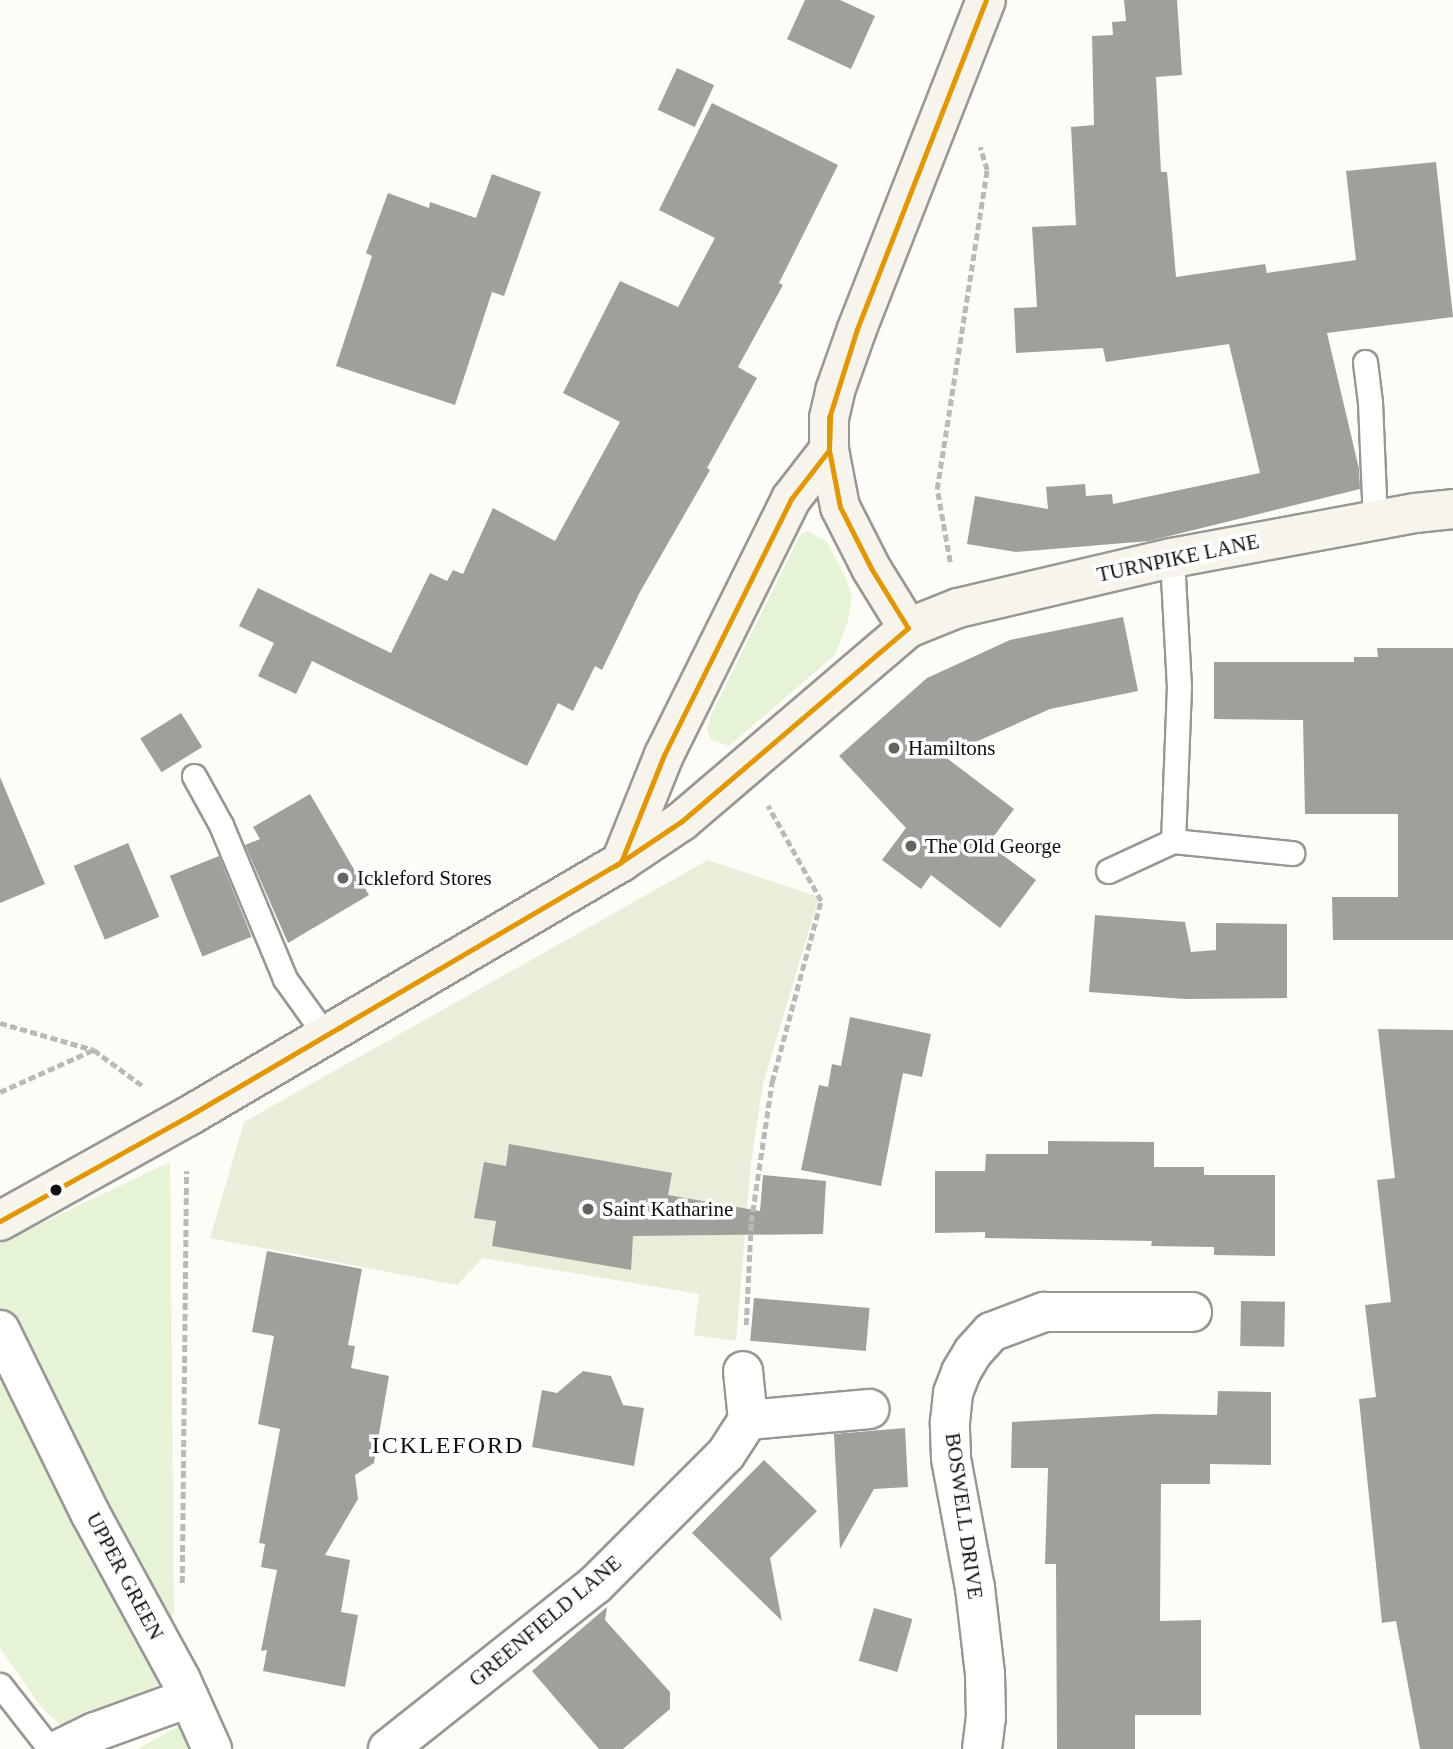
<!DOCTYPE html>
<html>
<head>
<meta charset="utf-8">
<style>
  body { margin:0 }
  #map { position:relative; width:1453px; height:1749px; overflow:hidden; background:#fdfcf7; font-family:"Times New Roman",serif }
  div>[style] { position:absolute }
  .green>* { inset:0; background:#e7f3d7 }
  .cemetery>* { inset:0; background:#e9eedb }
  .building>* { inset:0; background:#a19f9c; transform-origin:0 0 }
  .path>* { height:4.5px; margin-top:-2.25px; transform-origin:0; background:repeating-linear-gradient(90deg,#b9b9b8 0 7px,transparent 0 10.5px) }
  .roads { filter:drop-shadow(2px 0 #979795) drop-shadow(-2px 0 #979795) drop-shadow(0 2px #979795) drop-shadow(0 -2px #979795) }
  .lane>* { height:23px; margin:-11.5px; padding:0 11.5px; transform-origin:11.5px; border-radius:11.5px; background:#fffffe }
  .street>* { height:38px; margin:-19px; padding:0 19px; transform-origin:19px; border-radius:19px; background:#fffffe }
  .secondary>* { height:38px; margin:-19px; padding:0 19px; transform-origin:19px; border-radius:19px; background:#f6f4eb }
  .bus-1>* { height:5px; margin:-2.5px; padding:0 2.5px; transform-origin:2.5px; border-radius:2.5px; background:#e09702 }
  .dots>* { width:19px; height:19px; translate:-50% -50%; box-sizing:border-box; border:4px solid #fff; border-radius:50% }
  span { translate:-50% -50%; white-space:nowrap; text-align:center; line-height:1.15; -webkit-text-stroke:7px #fff; paint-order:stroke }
  .street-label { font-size:21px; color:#111 }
  .poi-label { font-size:21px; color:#111 }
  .left { translate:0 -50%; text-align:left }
  .quarter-label { font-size:24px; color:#111; letter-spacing:2px }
</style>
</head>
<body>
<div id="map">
  <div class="green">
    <div style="clip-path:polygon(808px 531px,827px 542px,845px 576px,852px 597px,847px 624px,835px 655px,729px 746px,710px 739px,707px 728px,712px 713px,800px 535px)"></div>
    <div style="clip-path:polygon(170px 1162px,174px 1611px,160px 1684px,88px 1723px,60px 1725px,42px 1708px,0 1648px,0 1243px)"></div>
    <div style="clip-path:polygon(182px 1724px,195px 1749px,138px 1749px)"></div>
  </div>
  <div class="cemetery">
    <div style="clip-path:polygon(708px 860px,819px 897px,763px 1084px,751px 1162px,736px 1341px,694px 1335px,699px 1294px,483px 1258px,457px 1285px,210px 1238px,244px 1122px)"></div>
  </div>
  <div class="building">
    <div style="clip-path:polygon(805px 0,840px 0,875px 16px,851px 69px,787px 39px)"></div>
    <div style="clip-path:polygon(1124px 0,1177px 0,1182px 75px,1156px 77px,1161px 172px,1167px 172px,1176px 277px,1265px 264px,1267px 273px,1356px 260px,1346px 171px,1436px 162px,1453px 317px,1327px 333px,1359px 469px,1360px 489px,1149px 541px,1016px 552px,967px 544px,975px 496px,1048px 509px,1046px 487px,1085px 484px,1086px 496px,1112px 494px,1113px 504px,1260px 473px,1229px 344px,1106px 362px,1103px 348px,1016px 353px,1014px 308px,1037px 307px,1032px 227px,1076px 225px,1071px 127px,1094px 125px,1092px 36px,1113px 35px,1112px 22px,1126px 21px)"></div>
    <div style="left:677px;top:68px;width:41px;height:46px;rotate:25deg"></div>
    <div style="clip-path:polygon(712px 103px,838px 165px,779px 283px,783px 285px,738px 367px,757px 378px,707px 468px,710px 470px,640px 592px,602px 670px,595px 666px,573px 711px,558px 703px,527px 766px,312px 661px,296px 694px,258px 676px,274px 643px,239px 626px,258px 588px,391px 653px,430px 573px,447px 581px,453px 570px,463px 574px,493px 508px,555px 541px,620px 422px,563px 393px,620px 281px,678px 307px,715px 238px,659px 210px)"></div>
    <div style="clip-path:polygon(492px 174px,541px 192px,504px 296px,492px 292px,455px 405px,336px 366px,372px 256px,366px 253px,388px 193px,429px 208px,430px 202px,476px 218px)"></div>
    <div style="clip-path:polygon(1123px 617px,1138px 691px,1050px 709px,944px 756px,1014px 809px,988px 844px,1036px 880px,1000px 928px,931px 875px,921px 889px,882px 860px,906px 828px,839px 756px,927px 678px,1010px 640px)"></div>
    <div style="clip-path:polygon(1377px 648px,1453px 648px,1453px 940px,1333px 940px,1332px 897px,1398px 897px,1398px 814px,1305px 814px,1303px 720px,1214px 719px,1214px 662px,1354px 662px,1354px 657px,1378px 657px)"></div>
    <div style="left:181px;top:713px;width:40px;height:48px;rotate:58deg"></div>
    <div style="clip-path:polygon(0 777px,45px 884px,0 903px)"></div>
    <div style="clip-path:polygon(310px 794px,369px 895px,288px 943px,245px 845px,260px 839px,253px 827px)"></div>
    <div style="left:128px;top:843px;width:80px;height:59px;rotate:67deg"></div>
    <div style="left:219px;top:856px;width:87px;height:53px;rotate:68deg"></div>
    <div style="clip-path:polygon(1095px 915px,1185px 922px,1191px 952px,1216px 950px,1216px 923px,1287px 924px,1287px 998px,1185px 999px,1089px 992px)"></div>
    <div style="clip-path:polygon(850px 1017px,931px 1034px,922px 1077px,903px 1073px,881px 1186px,801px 1170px,819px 1085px,828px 1087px,832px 1064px,841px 1066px)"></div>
    <div style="clip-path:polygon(1378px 1029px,1453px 1030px,1453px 1749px,1420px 1749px,1396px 1621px,1382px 1623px,1359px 1399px,1376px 1397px,1365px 1305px,1391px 1302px,1377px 1180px,1395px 1178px)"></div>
    <div style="clip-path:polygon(1048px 1141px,1154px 1142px,1154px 1167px,1204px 1167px,1204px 1175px,1275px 1175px,1275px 1256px,1214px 1255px,1214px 1247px,1151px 1246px,1152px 1241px,985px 1238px,985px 1232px,935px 1233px,935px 1171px,985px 1171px,986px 1154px,1048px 1154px)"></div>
    <div style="clip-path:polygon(509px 1144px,672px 1173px,668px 1195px,760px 1211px,763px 1175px,826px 1181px,823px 1234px,633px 1236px,631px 1270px,492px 1246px,496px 1221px,474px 1218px,484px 1162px,506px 1166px)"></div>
    <div style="clip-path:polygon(267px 1251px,362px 1269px,348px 1345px,355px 1346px,351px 1368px,389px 1376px,374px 1463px,355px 1475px,358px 1499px,325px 1555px,350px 1560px,341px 1612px,358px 1615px,345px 1687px,263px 1671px,267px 1650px,261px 1651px,277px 1570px,261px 1567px,265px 1544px,259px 1543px,280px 1429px,258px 1424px,274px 1336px,252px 1332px)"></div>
    <div style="left:754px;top:1298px;width:116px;height:43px;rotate:5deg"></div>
    <div style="left:1241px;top:1301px;width:44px;height:45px;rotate:1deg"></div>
    <div style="clip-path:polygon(583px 1371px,611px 1376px,623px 1405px,644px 1408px,634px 1466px,532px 1447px,542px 1390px,557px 1393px)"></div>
    <div style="clip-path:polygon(1218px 1391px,1271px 1392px,1271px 1465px,1210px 1464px,1210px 1484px,1161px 1484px,1160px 1621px,1201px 1620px,1201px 1715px,1135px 1715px,1135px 1749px,1057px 1749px,1056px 1564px,1045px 1564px,1048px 1468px,1011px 1468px,1012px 1422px,1155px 1414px,1217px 1415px)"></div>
    <div style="clip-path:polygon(905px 1428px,908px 1487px,874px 1489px,840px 1549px,834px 1434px)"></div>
    <div style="clip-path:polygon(764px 1460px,817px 1511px,770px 1558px,782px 1621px,692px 1533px)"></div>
    <div style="clip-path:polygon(607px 1607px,605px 1620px,670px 1692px,670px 1709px,623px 1749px,599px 1749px,532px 1671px)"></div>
    <div style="left:874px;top:1608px;width:40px;height:55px;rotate:16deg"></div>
  </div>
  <div class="path">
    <div style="left:950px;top:562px;width:74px;rotate:-100.1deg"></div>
    <div style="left:937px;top:489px;width:323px;rotate:-81.1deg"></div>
    <div style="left:987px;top:170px;width:24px;rotate:-107deg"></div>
    <div style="left:0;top:1023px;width:98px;rotate:16deg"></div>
    <div style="left:94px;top:1050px;width:62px;rotate:36.5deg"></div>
    <div style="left:0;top:1092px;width:102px;rotate:-24.3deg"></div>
    <div style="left:746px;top:1325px;width:103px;rotate:-87.2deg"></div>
    <div style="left:751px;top:1222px;width:142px;rotate:-81.5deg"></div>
    <div style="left:772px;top:1082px;width:188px;rotate:-74.9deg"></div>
    <div style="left:821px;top:901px;width:109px;rotate:-119.2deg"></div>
    <div style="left:182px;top:1583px;width:412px;rotate:-89.4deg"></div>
  </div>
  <div class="roads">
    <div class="lane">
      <div style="left:1365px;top:362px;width:40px;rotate:82.9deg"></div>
      <div style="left:1370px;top:402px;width:119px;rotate:87.6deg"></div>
      <div style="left:1172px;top:558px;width:128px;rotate:86.9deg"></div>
      <div style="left:1179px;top:686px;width:155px;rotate:92.2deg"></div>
      <div style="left:194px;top:776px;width:56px;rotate:61.1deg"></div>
      <div style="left:221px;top:825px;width:167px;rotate:67.4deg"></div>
      <div style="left:285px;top:979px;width:70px;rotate:54.3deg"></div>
      <div style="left:1108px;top:871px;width:72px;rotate:-24.8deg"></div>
      <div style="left:1173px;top:841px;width:120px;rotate:5.8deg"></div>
      <div style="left:0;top:1685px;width:81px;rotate:52deg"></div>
    </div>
    <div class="street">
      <div style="left:0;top:1330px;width:204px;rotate:63.8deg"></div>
      <div style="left:90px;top:1513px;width:190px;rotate:61.4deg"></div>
      <div style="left:181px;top:1680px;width:76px;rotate:65.8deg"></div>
      <div style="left:748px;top:1420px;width:122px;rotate:-5.2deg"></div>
      <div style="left:60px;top:1749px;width:39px;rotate:-26deg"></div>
      <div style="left:95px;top:1732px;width:100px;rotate:-19.9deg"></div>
      <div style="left:388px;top:1749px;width:264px;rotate:-38.4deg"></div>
      <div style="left:595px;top:1585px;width:185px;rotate:-45deg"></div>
      <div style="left:726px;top:1454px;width:40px;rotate:-57.1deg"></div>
      <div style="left:748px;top:1420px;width:49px;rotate:-95.8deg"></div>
      <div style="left:982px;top:1749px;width:31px;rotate:-83deg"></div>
      <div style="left:986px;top:1718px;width:44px;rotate:-91.3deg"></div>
      <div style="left:985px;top:1674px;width:87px;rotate:-96.6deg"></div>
      <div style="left:975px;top:1588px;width:132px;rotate:-100.5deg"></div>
      <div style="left:951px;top:1458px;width:36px;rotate:-92deg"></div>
      <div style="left:950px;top:1422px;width:29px;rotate:-84deg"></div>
      <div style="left:953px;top:1393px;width:22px;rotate:-69deg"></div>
      <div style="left:961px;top:1372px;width:23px;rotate:-59deg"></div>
      <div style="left:973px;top:1352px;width:27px;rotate:-48deg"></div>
      <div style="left:991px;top:1332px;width:57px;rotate:-20.7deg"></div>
      <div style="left:1044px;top:1312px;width:148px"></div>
    </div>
    <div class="secondary">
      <div style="left:908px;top:628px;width:70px;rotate:-121.7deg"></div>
      <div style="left:871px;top:568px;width:68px;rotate:-116.9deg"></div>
      <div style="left:840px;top:507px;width:58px;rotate:-100.9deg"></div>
      <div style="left:829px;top:450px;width:32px;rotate:-90deg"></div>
      <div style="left:829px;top:418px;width:28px;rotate:-77deg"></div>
      <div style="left:835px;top:391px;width:66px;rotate:-70.5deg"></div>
      <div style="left:857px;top:329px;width:353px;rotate:-68.6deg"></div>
      <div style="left:621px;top:862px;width:115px;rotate:-68.1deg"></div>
      <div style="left:664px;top:755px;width:286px;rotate:-63.6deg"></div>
      <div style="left:791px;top:499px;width:62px;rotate:-52.2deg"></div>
      <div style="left:0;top:1221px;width:214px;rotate:-29.1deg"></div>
      <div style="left:187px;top:1117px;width:503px;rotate:-30.44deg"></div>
      <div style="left:621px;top:862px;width:73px;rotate:-33.9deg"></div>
      <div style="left:682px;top:821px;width:297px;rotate:-40.5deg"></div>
      <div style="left:908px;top:628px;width:54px;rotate:-21.8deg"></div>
      <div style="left:958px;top:608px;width:220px;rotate:-13.2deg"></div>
      <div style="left:1172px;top:558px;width:247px;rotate:-10.5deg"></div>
      <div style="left:1415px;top:513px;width:38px;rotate:-6deg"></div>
    </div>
  </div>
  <div class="bus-1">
    <div style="left:615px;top:866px;width:7px;rotate:-34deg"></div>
    <div style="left:621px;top:862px;width:115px;rotate:-68.1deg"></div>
    <div style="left:664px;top:755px;width:286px;rotate:-63.6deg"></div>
    <div style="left:791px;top:499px;width:62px;rotate:-52.2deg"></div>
    <div style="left:829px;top:450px;width:34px;rotate:-88deg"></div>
    <div style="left:0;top:1221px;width:214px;rotate:-29.1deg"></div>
    <div style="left:187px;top:1117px;width:503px;rotate:-30.44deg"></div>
    <div style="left:621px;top:862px;width:73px;rotate:-33.9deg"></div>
    <div style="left:682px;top:821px;width:297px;rotate:-40.5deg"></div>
    <div style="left:908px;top:628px;width:70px;rotate:-121.7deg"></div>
    <div style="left:871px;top:568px;width:68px;rotate:-116.9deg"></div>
    <div style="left:840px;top:507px;width:58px;rotate:-100.9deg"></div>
    <div style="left:829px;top:450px;width:32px;rotate:-90deg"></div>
    <div style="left:829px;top:418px;width:93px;rotate:-72.5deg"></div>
    <div style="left:857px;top:329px;width:353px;rotate:-68.6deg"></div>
  </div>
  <div class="dots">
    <div style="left:894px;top:748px;background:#646362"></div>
    <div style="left:911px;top:846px;background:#646362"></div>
    <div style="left:343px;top:878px;background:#646362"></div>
    <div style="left:56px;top:1190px;background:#111"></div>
    <div style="left:588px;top:1209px;background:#646362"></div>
  </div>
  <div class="street-label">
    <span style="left:1178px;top:558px;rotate:-12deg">TURNPIKE LANE</span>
    <span style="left:964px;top:1516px;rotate:82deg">BOSWELL DRIVE</span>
    <span style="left:125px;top:1576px;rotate:62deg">UPPER GREEN</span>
    <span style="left:545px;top:1621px;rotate:-40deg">GREENFIELD LANE</span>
  </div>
  <div class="poi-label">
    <span class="left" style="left:908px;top:748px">Hamiltons</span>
    <span class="left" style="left:925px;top:846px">The Old George</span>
    <span class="left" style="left:357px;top:878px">Ickleford Stores</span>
    <span class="left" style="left:602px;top:1209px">Saint Katharine</span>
  </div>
  <div class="quarter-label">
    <span style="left:448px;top:1446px">ICKLEFORD</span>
  </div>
</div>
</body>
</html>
